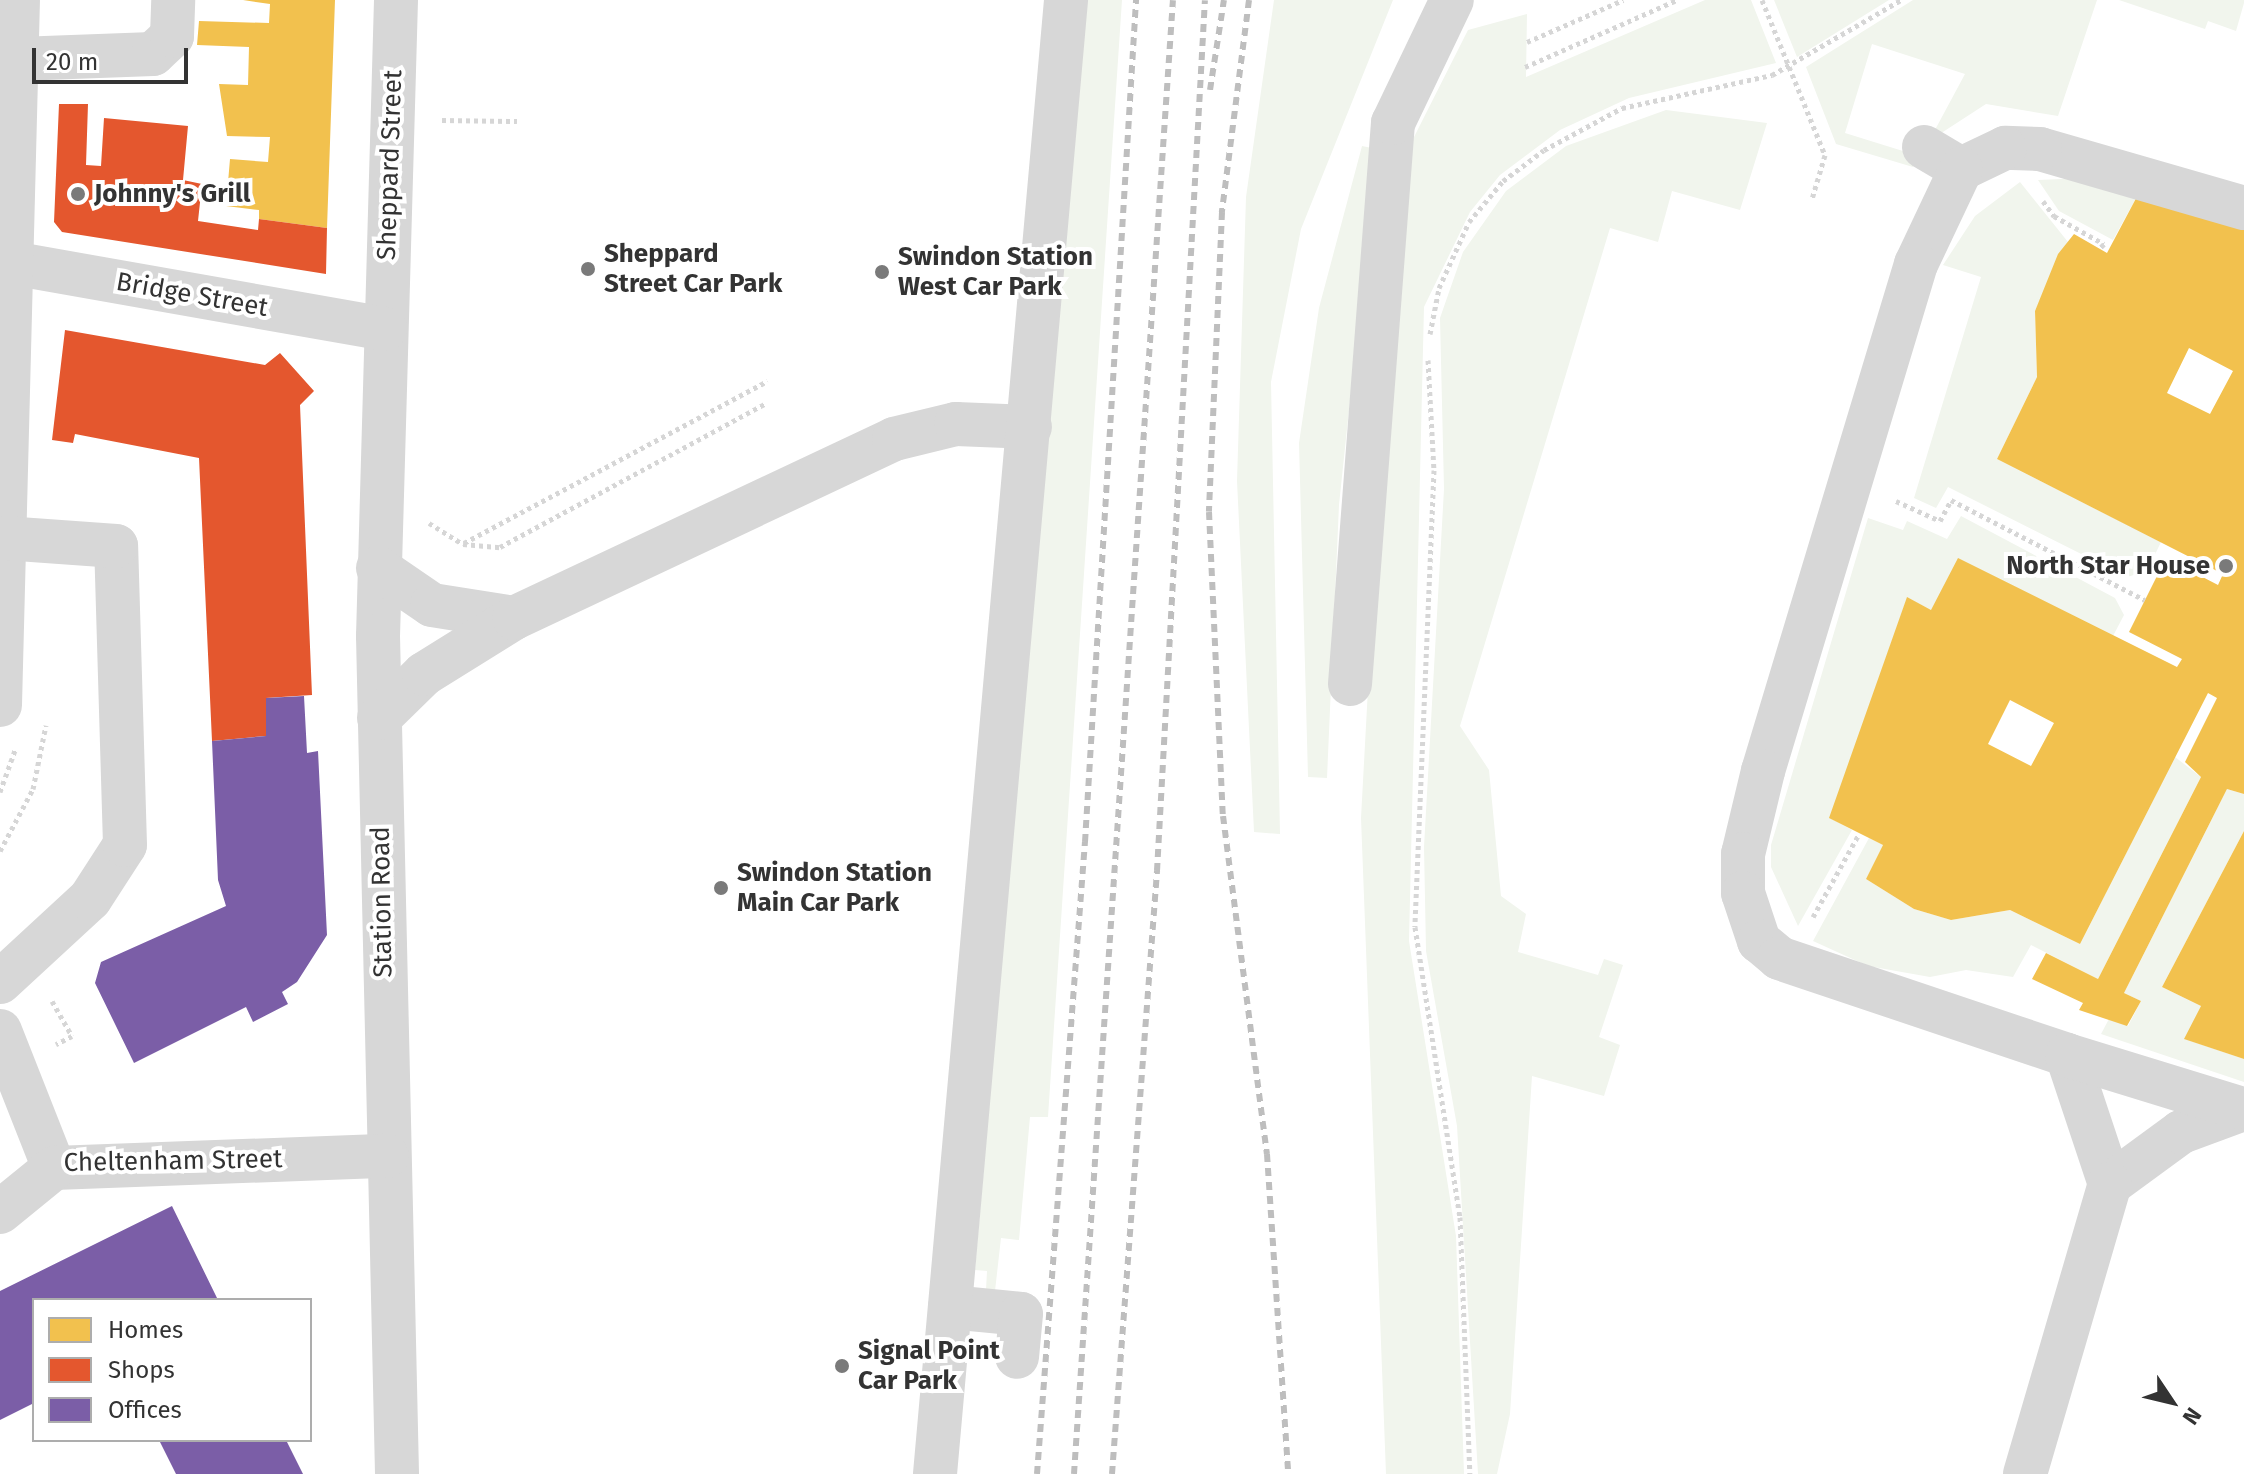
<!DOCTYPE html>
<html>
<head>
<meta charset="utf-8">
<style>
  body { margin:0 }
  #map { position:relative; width:2244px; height:1474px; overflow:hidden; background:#fff; font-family:"Fira Sans",sans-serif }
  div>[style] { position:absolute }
  .green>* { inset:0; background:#f1f5ed }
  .homes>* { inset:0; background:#f2c14e }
  .shops>* { inset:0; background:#e4572e }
  .offices>* { inset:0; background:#7b5ea7 }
  .path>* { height:5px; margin-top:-2.5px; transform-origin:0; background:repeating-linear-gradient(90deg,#d6d6d6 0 4px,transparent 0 8px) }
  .minor>* { height:44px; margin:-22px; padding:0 22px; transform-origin:22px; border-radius:22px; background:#d7d7d7 }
  .rail>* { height:6px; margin-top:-3px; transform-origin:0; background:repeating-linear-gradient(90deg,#bebebe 0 8px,transparent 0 14px) }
  .dots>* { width:22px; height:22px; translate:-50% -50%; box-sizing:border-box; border:4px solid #fff; border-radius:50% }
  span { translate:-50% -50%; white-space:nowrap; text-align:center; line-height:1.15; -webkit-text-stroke:8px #fff; paint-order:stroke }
  .street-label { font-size:26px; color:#333 }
  .poi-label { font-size:26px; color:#333; font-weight:700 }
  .left { translate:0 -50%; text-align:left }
  .right { translate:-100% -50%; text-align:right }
  .legend { position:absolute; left:32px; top:1298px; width:280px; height:144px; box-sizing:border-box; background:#fff; border:2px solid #adadad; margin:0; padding:10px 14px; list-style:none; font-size:24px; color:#333 }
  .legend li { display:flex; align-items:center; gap:16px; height:40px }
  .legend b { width:40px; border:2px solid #adadad }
  .north { position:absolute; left:2132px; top:1362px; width:80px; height:80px; -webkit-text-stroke:6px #fff; paint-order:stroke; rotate:125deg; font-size:22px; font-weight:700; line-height:32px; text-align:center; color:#333 }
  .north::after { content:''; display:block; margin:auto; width:28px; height:36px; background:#333; clip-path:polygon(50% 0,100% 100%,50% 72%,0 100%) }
  .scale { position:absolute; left:32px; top:48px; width:156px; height:36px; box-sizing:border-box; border:4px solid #333; border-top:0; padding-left:10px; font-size:24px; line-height:28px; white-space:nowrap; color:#333; -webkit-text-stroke:6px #fff; paint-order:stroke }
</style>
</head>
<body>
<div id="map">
  <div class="green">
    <div style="clip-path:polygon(1084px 0,1122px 0,1048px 1117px,1030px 1117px,1019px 1240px,1001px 1238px,995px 1291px,986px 1290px,987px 1271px,975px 1270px)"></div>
    <div style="clip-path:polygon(1274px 0,1393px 0,1301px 229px,1271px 382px,1280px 834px,1254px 832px,1237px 481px,1246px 197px)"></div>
    <div style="clip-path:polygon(1705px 0,1751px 0,1776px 63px,1629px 98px,1560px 130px,1500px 175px,1470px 212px,1424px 307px,1409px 941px,1456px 1236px,1464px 1474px,1386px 1474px,1361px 818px,1382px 430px,1413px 139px,1468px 30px,1527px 14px,1526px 77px)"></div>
    <div style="clip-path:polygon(1774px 0,1889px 0,1797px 57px)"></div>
    <div style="clip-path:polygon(1913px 0,2097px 0,2058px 116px,1986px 104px,1929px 141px,1965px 74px,1872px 44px,1845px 133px,1919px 156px,1913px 167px,1836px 144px,1806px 67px)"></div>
    <div style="clip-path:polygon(2119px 0,2244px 0,2244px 3px,2236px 31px,2208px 21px,2205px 29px)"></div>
    <div style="clip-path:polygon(1666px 110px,1767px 123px,1740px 210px,1672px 191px,1658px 242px,1610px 228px,1460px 726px,1489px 770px,1501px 896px,1526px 914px,1518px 952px,1598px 975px,1604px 959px,1623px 965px,1599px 1037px,1620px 1045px,1604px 1096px,1532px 1076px,1510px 1414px,1497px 1474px,1478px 1474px,1457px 1126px,1426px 951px,1424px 847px,1444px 489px,1440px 318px,1463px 252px,1506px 191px,1566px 146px)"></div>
    <div style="clip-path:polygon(1362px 146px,1372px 148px,1368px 229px,1339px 505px,1327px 778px,1308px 777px,1299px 443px,1319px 308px)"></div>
    <div style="clip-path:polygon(2085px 178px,2141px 189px,2113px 240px,2059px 211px,2038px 180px)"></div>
    <div style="clip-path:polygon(2020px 182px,2068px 242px,2035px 311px,2037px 377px,1997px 459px,2161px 542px,2147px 571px,2127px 577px,1948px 487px,1936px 508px,1914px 498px,1981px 277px,1943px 265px,1975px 216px)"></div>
    <div style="clip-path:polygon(1961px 516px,2115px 598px,2124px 615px,2113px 636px,1931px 610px,1907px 598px,1830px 818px,1852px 830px,1798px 926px,1771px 867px,1771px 845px,1868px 518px,1903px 530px,1907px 521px,1947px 539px)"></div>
    <div style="clip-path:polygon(2175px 757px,2201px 777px,2098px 979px,2031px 945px,2013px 977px,1966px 970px,1930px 977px,1868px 966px,1813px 941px,1869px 838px,1883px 845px,1866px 879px,1914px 909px,1951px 920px,2010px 910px,2080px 944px)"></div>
    <div style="clip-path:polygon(2227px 789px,2244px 794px,2244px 831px,2162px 987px,2201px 1006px,2185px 1039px,2244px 1059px,2244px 1082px,2101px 1034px,2110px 1017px,2128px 1026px,2141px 1001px,2124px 993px)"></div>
  </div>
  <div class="homes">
    <div style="clip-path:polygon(243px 0,335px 0,327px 228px,259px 219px,259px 210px,226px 206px,230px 159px,268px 162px,270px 137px,227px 136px,219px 84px,248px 85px,249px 47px,197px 45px,199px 21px,269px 23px,270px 4px)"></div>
    <div style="clip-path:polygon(evenodd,2141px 189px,2244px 228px,2244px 794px,2227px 789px,2124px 993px,2141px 1001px,2127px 1026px,2079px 1010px,2083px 1003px,2032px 979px,2046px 953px,2098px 979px,2201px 777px,2185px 762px,2217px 698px,2208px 693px,2080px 944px,2010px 910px,1951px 920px,1914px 909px,1866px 879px,1883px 845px,1829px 818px,1907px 597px,1931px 610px,1958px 558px,2177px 667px,2182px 659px,2129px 632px,2166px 558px,2218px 585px,2223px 574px,1997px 459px,2037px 377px,2035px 311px,2058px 254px,2074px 234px,2107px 253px,2141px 189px,2189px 348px,2233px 371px,2210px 414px,2167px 393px,2189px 348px,2141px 189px,2010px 700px,2054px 723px,2031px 766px,1988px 744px,2010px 700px)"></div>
    <div style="clip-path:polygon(2244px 831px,2244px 1059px,2184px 1039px,2201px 1006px,2162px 987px)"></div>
  </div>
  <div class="shops">
    <div style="clip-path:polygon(59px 104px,88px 104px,86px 165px,101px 166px,104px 118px,188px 126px,183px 180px,202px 184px,198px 221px,258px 230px,259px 219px,327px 228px,326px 274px,62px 232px,54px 222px)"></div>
    <div style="clip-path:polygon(65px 330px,265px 365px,280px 353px,314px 391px,300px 405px,312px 695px,266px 698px,266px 736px,212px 741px,199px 458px,75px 434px,73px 443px,52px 440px)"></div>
  </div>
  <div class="offices">
    <div style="clip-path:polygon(304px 696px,307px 753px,318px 751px,327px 935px,297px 982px,282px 992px,288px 1004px,253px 1022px,246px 1007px,134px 1063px,95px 983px,101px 962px,226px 906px,218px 880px,212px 741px,266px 736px,266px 698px)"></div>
    <div style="clip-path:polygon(172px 1206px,218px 1300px,34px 1300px,34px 1403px,0 1420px,0 1291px)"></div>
    <div style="clip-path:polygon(159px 1440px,286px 1440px,303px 1474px,176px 1474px)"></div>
  </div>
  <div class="path">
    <div style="left:1762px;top:0;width:167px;rotate:67.9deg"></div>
    <div style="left:1825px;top:155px;width:46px;rotate:106.5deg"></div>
    <div style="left:1527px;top:42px;width:105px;rotate:-23.6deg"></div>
    <div style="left:1525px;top:67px;width:166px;rotate:-23.8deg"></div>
    <div style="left:442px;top:120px;width:75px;rotate:0.8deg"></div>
    <div style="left:2043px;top:201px;width:19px;rotate:54deg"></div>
    <div style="left:2054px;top:216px;width:57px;rotate:29.2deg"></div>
    <div style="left:2104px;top:244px;width:6px;rotate:135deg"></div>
    <div style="left:1430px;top:334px;width:47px;rotate:-78.9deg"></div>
    <div style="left:1439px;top:288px;width:72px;rotate:-65.6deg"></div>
    <div style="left:1469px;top:222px;width:53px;rotate:-50.3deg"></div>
    <div style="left:1503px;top:181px;width:51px;rotate:-37.1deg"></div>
    <div style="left:1544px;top:150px;width:89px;rotate:-28.3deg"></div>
    <div style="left:1622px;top:108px;width:154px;rotate:-12.4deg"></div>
    <div style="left:1772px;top:75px;width:149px;rotate:-30.2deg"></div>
    <div style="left:1428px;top:360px;width:110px;rotate:86.9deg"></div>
    <div style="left:1434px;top:470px;width:457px;rotate:92.4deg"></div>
    <div style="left:1415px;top:927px;width:293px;rotate:81.2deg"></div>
    <div style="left:1460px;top:1217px;width:257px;rotate:87.8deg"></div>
    <div style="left:1896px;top:501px;width:48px;rotate:24.4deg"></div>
    <div style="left:1940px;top:521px;width:24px;rotate:-62deg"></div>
    <div style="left:1951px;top:500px;width:218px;rotate:27.3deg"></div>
    <div style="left:429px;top:523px;width:40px;rotate:32deg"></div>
    <div style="left:463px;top:544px;width:37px;rotate:5deg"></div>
    <div style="left:500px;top:547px;width:301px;rotate:-28.4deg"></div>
    <div style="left:464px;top:543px;width:344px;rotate:-28.1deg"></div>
    <div style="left:0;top:792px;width:45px;rotate:-70.3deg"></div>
    <div style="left:0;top:851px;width:70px;rotate:-62deg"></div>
    <div style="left:33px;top:789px;width:65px;rotate:-78.5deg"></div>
    <div style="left:1813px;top:917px;width:95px;rotate:-61deg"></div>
    <div style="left:52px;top:1001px;width:40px;rotate:60.3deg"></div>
    <div style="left:72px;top:1036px;width:18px;rotate:153deg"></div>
  </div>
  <div class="minor">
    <div style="left:396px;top:0;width:636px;rotate:91.62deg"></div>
    <div style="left:378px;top:636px;width:838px;rotate:88.7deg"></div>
    <div style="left:18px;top:59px;width:135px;rotate:-2.1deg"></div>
    <div style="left:153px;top:54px;width:26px;rotate:-43deg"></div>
    <div style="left:172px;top:36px;width:36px;rotate:-88deg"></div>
    <div style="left:1924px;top:147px;width:43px;rotate:30.7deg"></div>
    <div style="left:2244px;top:208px;width:212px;rotate:-163.9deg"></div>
    <div style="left:2040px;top:149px;width:35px;rotate:-178deg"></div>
    <div style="left:2005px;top:148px;width:49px;rotate:154.5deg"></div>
    <div style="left:1961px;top:169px;width:105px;rotate:115.3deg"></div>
    <div style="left:1916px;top:264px;width:530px;rotate:106.79deg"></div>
    <div style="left:1763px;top:771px;width:85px;rotate:103.5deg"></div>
    <div style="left:1743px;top:854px;width:39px;rotate:90deg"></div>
    <div style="left:1743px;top:893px;width:51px;rotate:71.6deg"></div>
    <div style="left:1759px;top:941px;width:26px;rotate:40deg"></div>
    <div style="left:1779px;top:958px;width:304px;rotate:18.6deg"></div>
    <div style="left:2067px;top:1055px;width:136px;rotate:71.6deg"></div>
    <div style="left:2110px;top:1184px;width:88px;rotate:-36.2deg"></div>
    <div style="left:2181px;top:1132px;width:67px;rotate:-20.1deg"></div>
    <div style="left:0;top:261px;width:391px;rotate:10deg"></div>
    <div style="left:378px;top:568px;width:65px;rotate:34.4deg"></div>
    <div style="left:432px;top:605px;width:83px;rotate:9deg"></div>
    <div style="left:1350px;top:684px;width:563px;rotate:-85.62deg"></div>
    <div style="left:1393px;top:123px;width:136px;rotate:-64.4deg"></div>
    <div style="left:0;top:705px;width:705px;rotate:-88.54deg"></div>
    <div style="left:379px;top:718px;width:63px;rotate:-44.4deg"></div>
    <div style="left:424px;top:674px;width:106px;rotate:-31.9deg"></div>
    <div style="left:514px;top:618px;width:420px;rotate:-25.2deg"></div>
    <div style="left:894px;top:439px;width:64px;rotate:-13.6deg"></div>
    <div style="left:956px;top:424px;width:74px;rotate:2.3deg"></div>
    <div style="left:0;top:982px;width:122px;rotate:-42.7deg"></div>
    <div style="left:90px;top:899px;width:64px;rotate:-57.1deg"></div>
    <div style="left:125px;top:845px;width:299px;rotate:-91.7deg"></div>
    <div style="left:116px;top:546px;width:112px;rotate:-175.9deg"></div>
    <div style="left:0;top:1031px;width:147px;rotate:68.5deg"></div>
    <div style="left:2067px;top:1055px;width:177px;rotate:17.1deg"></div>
    <div style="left:54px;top:1168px;width:333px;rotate:-2.1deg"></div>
    <div style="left:0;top:1212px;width:70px;rotate:-39.2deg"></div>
    <div style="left:950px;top:1307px;width:71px;rotate:5.6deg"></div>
    <div style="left:1021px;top:1314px;width:43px;rotate:95.3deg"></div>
    <div style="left:935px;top:1474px;width:1480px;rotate:-84.92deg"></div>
    <div style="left:2025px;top:1474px;width:302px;rotate:-73.7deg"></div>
  </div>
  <div class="rail">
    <div style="left:1249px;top:0;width:214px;rotate:97.3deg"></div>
    <div style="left:1222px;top:212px;width:300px;rotate:92.5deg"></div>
    <div style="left:1209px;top:512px;width:304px;rotate:87.4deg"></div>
    <div style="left:1223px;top:816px;width:341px;rotate:82.6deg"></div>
    <div style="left:1267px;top:1154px;width:321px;rotate:86.2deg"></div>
    <div style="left:1210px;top:90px;width:91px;rotate:-81.2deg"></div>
    <div style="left:1037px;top:1474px;width:634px;rotate:-85.66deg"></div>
    <div style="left:1085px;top:842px;width:844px;rotate:-86.53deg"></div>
    <div style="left:1074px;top:1474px;width:1477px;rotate:-86.16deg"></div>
    <div style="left:1112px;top:1474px;width:605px;rotate:-85.73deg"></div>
    <div style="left:1157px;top:871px;width:872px;rotate:-86.85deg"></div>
  </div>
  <div class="dots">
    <div style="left:78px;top:194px;background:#7a7a7a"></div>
    <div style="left:588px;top:269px;background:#7a7a7a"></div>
    <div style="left:882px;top:272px;background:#7a7a7a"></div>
    <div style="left:2226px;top:566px;background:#7a7a7a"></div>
    <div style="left:721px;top:888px;background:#7a7a7a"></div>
    <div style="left:842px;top:1366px;background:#7a7a7a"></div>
  </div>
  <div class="street-label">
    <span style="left:390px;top:165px;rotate:-88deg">Sheppard Street</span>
    <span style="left:192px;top:295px;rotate:10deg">Bridge Street</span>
    <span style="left:382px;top:902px;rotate:-91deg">Station Road</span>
    <span style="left:173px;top:1161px;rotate:-1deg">Cheltenham Street</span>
  </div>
  <div class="poi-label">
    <span class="left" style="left:94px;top:194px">Johnny's Grill</span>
    <span class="left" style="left:604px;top:269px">Sheppard<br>Street Car Park</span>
    <span class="left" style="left:898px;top:272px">Swindon Station<br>West Car Park</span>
    <span class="right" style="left:2210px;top:566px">North Star House</span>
    <span class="left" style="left:737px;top:888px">Swindon Station<br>Main Car Park</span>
    <span class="left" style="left:858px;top:1366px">Signal Point<br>Car Park</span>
  </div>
  <ul class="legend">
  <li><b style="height:22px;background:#f2c14e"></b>Homes</li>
  <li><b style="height:22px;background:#e4572e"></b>Shops</li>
  <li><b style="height:22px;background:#7b5ea7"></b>Offices</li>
  </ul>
  <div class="north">N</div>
  <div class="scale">20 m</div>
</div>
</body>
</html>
